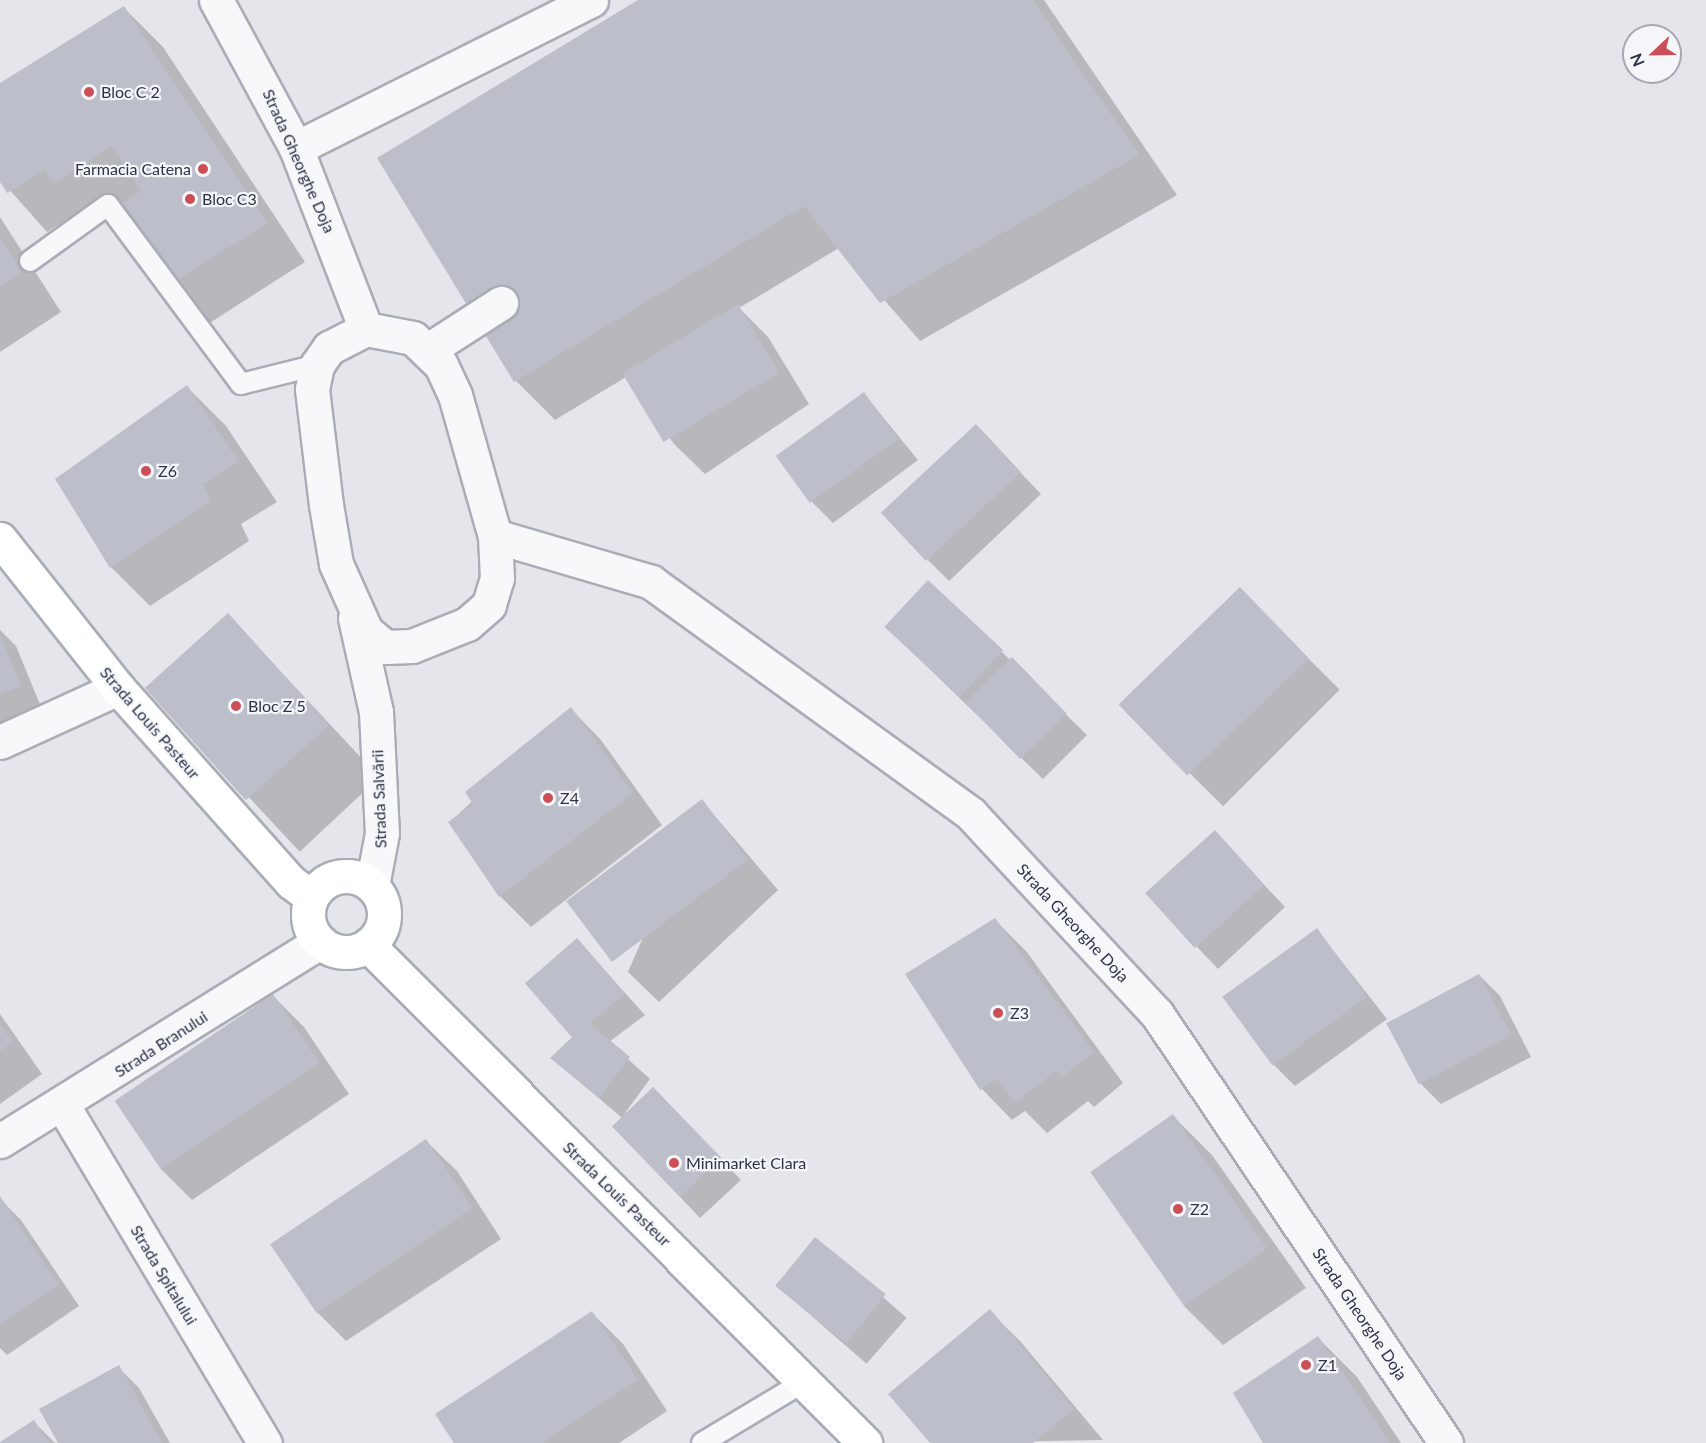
<!DOCTYPE html>
<html>
<head>
<meta charset="utf-8">
<style>
  body { margin:0 }
  #map { position:relative; width:1706px; height:1443px; overflow:hidden; background:#e4e6ec; font-family:Lato,sans-serif }
  div>[style] { position:absolute }
  .shadow>* { inset:0; background:#0003; transform-origin:0 0 }
  .building>* { inset:0; background:#bcbfc9; transform-origin:0 0 }
  .roads { filter:drop-shadow(2px 0 #a9adb6) drop-shadow(-2px 0 #a9adb6) drop-shadow(0 2px #a9adb6) drop-shadow(0 -2px #a9adb6) }
  .lane>* { height:20px; margin:-10px; padding:0 10px; transform-origin:10px; border-radius:10px; background:#f7f8fa }
  .street>* { height:33px; margin:-16.5px; padding:0 16.5px; transform-origin:16.5px; border-radius:16.5px; background:#f7f8fa }
  .secondary>* { height:33px; margin:-16.5px; padding:0 16.5px; transform-origin:16.5px; border-radius:16.5px; background:#fff }
  .secondary>.ring { margin:-16.5px; padding:0; box-sizing:content-box; background:none; border:33px solid #fff; border-radius:50% }
  .dots>* { width:16px; height:16px; translate:-50% -50%; box-sizing:border-box; border:3px solid #f4f6f9; border-radius:50% }
  span { translate:-50% -50%; white-space:nowrap; text-align:center; line-height:1.15; -webkit-text-stroke:4.5px #f4f6f9; paint-order:stroke }
  .poi-label { font-size:16px; color:#2c3344 }
  .left { translate:0 -50%; text-align:left }
  .right { translate:-100% -50%; text-align:right }
  .street-label { font-size:16px; color:#2c3344 }
  .north { position:absolute; left:1622px; top:24px; width:60px; height:60px; box-sizing:border-box; background:#f4f6f9; border:2px solid #a4a8b1; border-radius:50%; rotate:248deg; font-size:16px; font-weight:700; line-height:24px; text-align:center; color:#2c3344 }
  .north::after { content:''; display:block; margin:auto; width:21px; height:27px; background:#cb4f56; clip-path:polygon(50% 0,100% 100%,50% 72%,0 100%) }
</style>
</head>
<body>
<div id="map">
  <div class="shadow">
    <div style="clip-path:polygon(641px 0,1044px 0,1177px 195px,920px 341px,839px 248px,739px 308px,768px 337px,809px 404px,705px 474px,674px 444px,626px 377px,555px 420px,516px 381px,379px 159px)"></div>
    <div style="clip-path:polygon(124px 8px,163px 47px,305px 262px,208px 324px,118px 206px,94px 221px,83px 209px,47px 232px,0 179px,0 85px)"></div>
    <div style="clip-path:polygon(0 217px,61px 312px,0 352px)"></div>
    <div style="clip-path:polygon(187px 387px,226px 426px,277px 502px,241px 524px,249px 541px,150px 606px,111px 567px)"></div>
    <div style="clip-path:polygon(864px 394px,918px 460px,833px 523px,812px 502px)"></div>
    <div style="clip-path:polygon(996px 447px,1041px 494px,949px 581px,928px 560px)"></div>
    <div style="left:1240px;top:590px;width:141px;height:165px;rotate:45deg"></div>
    <div style="left:228px;top:615px;width:222px;height:109px;rotate:47deg"></div>
    <div style="clip-path:polygon(0 630px,16px 646px,41px 707px,0 723px)"></div>
    <div style="clip-path:polygon(908px 648px,1001px 651px,1087px 735px,1043px 779px)"></div>
    <div style="clip-path:polygon(571px 709px,601px 740px,662px 825px,531px 927px,500px 896px,450px 822px)"></div>
    <div style="clip-path:polygon(702px 801px,778px 890px,659px 1002px,628px 972px)"></div>
    <div style="clip-path:polygon(1235px 854px,1285px 907px,1218px 969px,1148px 895px)"></div>
    <div style="clip-path:polygon(995px 920px,1026px 951px,1123px 1083px,1094px 1107px,1088px 1101px,1047px 1133px,1025px 1111px,1012px 1120px,982px 1089px,907px 975px)"></div>
    <div style="clip-path:polygon(1317px 930px,1387px 1019px,1295px 1086px,1274px 1065px)"></div>
    <div style="clip-path:polygon(577px 940px,645px 1015px,609px 1042px,650px 1079px,625px 1113px,674px 1110px,741px 1180px,700px 1218px,613px 1126px,622px 1118px,552px 1058px,575px 1036px,527px 983px)"></div>
    <div style="clip-path:polygon(1479px 975px,1500px 996px,1531px 1057px,1441px 1104px,1420px 1083px)"></div>
    <div style="clip-path:polygon(273px 996px,304px 1027px,349px 1094px,192px 1200px,161px 1169px)"></div>
    <div style="clip-path:polygon(0 1014px,42px 1074px,0 1104px)"></div>
    <div style="clip-path:polygon(1173px 1116px,1212px 1155px,1306px 1288px,1223px 1345px,1184px 1306px)"></div>
    <div style="clip-path:polygon(426px 1141px,457px 1171px,501px 1239px,346px 1341px,316px 1311px)"></div>
    <div style="clip-path:polygon(0 1199px,21px 1220px,79px 1306px,7px 1355px,0 1348px)"></div>
    <div style="left:816px;top:1239px;width:120px;height:61px;rotate:41deg"></div>
    <div style="clip-path:polygon(989px 1311px,1020px 1341px,1103px 1440px,932px 1443px)"></div>
    <div style="clip-path:polygon(592px 1313px,623px 1344px,667px 1411px,619px 1443px,456px 1443px)"></div>
    <div style="clip-path:polygon(1318px 1338px,1357px 1377px,1401px 1443px,1265px 1443px)"></div>
    <div style="clip-path:polygon(118px 1367px,139px 1388px,170px 1443px,60px 1443px)"></div>
    <div style="clip-path:polygon(34px 1422px,55px 1443px,2px 1443px)"></div>
  </div>
  <div class="building">
    <div style="clip-path:polygon(638px 0,1033px 0,1139px 155px,880px 303px,804px 206px,514px 382px,377px 158px)"></div>
    <div style="clip-path:polygon(124px 6px,267px 223px,168px 286px,117px 207px,141px 191px,111px 146px,54px 183px,45px 170px,7px 193px,0 182px,0 83px)"></div>
    <div style="clip-path:polygon(0 237px,22px 273px,0 287px)"></div>
    <div style="left:738px;top:304px;width:80px;height:135px;rotate:59deg"></div>
    <div style="clip-path:polygon(187px 385px,239px 462px,203px 484px,211px 501px,110px 568px,55px 479px)"></div>
    <div style="left:864px;top:392px;width:58px;height:109px;rotate:54deg"></div>
    <div style="left:976px;top:424px;width:66px;height:130px;rotate:47deg"></div>
    <div style="left:928px;top:580px;width:103px;height:64px;rotate:43deg"></div>
    <div style="left:1240px;top:587px;width:99px;height:169px;rotate:46deg"></div>
    <div style="left:228px;top:613px;width:151px;height:112px;rotate:48deg"></div>
    <div style="clip-path:polygon(0 635px,21px 686px,0 694px)"></div>
    <div style="left:1012px;top:657px;width:79px;height:65px;rotate:46deg"></div>
    <div style="clip-path:polygon(571px 707px,633px 793px,499px 897px,448px 822px,473px 804px,465px 792px)"></div>
    <div style="left:702px;top:799px;width:76px;height:170px;rotate:53deg"></div>
    <div style="left:1215px;top:830px;width:74px;height:94px;rotate:48deg"></div>
    <div style="clip-path:polygon(995px 918px,1094px 1052px,1062px 1077px,1056px 1071px,1015px 1103px,997px 1079px,980px 1090px,905px 974px)"></div>
    <div style="left:1317px;top:928px;width:85px;height:117px;rotate:54deg"></div>
    <div style="left:577px;top:938px;width:73px;height:69px;rotate:49deg"></div>
    <div style="left:1479px;top:974px;width:69px;height:105px;rotate:62deg"></div>
    <div style="left:273px;top:994px;width:83px;height:191px;rotate:56deg"></div>
    <div style="clip-path:polygon(588px 1022px,630px 1057px,599px 1098px,550px 1058px)"></div>
    <div style="clip-path:polygon(0 1025px,13px 1042px,0 1051px)"></div>
    <div style="left:653px;top:1087px;width:98px;height:57px;rotate:46deg"></div>
    <div style="left:1173px;top:1114px;width:164px;height:101px;rotate:55deg"></div>
    <div style="left:426px;top:1139px;width:83px;height:188px;rotate:56deg"></div>
    <div style="clip-path:polygon(0 1196px,59px 1285px,0 1325px)"></div>
    <div style="left:815px;top:1237px;width:91px;height:63px;rotate:39deg"></div>
    <div style="clip-path:polygon(990px 1309px,1074px 1409px,1033px 1443px,930px 1443px,888px 1394px)"></div>
    <div style="clip-path:polygon(592px 1311px,638px 1380px,542px 1443px,454px 1443px,435px 1414px)"></div>
    <div style="clip-path:polygon(1318px 1336px,1390px 1443px,1263px 1443px,1233px 1393px)"></div>
    <div style="clip-path:polygon(119px 1365px,162px 1443px,58px 1443px,39px 1409px)"></div>
    <div style="clip-path:polygon(34px 1420px,49px 1443px,0 1443px,0 1442px)"></div>
  </div>
  <div class="roads">
    <div class="lane">
      <div style="left:30px;top:261px;width:96px;rotate:-35.7deg"></div>
      <div style="left:108px;top:205px;width:223px;rotate:53.4deg"></div>
      <div style="left:241px;top:384px;width:78px;rotate:-14deg"></div>
      <div style="left:702px;top:1443px;width:122px;rotate:-31deg"></div>
    </div>
    <div class="street">
      <div style="left:216px;top:0;width:168px;rotate:61.6deg"></div>
      <div style="left:296px;top:148px;width:194px;rotate:68.9deg"></div>
      <div style="left:296px;top:148px;width:330px;rotate:-26.6deg"></div>
      <div style="left:366px;top:329px;width:48px;rotate:10.8deg"></div>
      <div style="left:413px;top:338px;width:39px;rotate:44deg"></div>
      <div style="left:441px;top:365px;width:33px;rotate:65deg"></div>
      <div style="left:455px;top:395px;width:147px;rotate:74.2deg"></div>
      <div style="left:495px;top:536px;width:42px;rotate:87.3deg"></div>
      <div style="left:497px;top:578px;width:28px;rotate:107deg"></div>
      <div style="left:489px;top:605px;width:29px;rotate:139deg"></div>
      <div style="left:467px;top:624px;width:59px;rotate:158.2deg"></div>
      <div style="left:412px;top:646px;width:27px;rotate:178deg"></div>
      <div style="left:385px;top:647px;width:25px;rotate:-140deg"></div>
      <div style="left:366px;top:631px;width:73px;rotate:-114.1deg"></div>
      <div style="left:336px;top:564px;width:60px;rotate:-99.6deg"></div>
      <div style="left:326px;top:505px;width:117px;rotate:-96.9deg"></div>
      <div style="left:312px;top:389px;width:25px;rotate:-78deg"></div>
      <div style="left:317px;top:365px;width:21px;rotate:-55deg"></div>
      <div style="left:329px;top:348px;width:42px;rotate:-27.2deg"></div>
      <div style="left:428px;top:350px;width:87px;rotate:-32.8deg"></div>
      <div style="left:495px;top:536px;width:163px;rotate:16.4deg"></div>
      <div style="left:651px;top:582px;width:395px;rotate:35.9deg"></div>
      <div style="left:971px;top:814px;width:273px;rotate:47.1deg"></div>
      <div style="left:1157px;top:1014px;width:517px;rotate:56.03deg"></div>
      <div style="left:355px;top:618px;width:96px;rotate:77.4deg"></div>
      <div style="left:376px;top:712px;width:121px;rotate:87.2deg"></div>
      <div style="left:382px;top:833px;width:54px;rotate:100.7deg"></div>
      <div style="left:0;top:742px;width:130px;rotate:-24.6deg"></div>
      <div style="left:63px;top:1106px;width:393px;rotate:59.1deg"></div>
      <div style="left:0;top:1141px;width:377px;rotate:-31.9deg"></div>
    </div>
    <div class="secondary">
      <div style="left:0;top:539px;width:190px;rotate:51.6deg"></div>
      <div style="left:118px;top:688px;width:260px;rotate:48.3deg"></div>
      <div style="left:291px;top:882px;width:25px;rotate:37deg"></div>
      <div class="ring" style="left:308px;top:876px;width:43px;height:43px"></div>
      <div style="left:368px;top:945px;width:704px;rotate:45.06deg"></div>
    </div>
  </div>
  <div class="dots">
    <div style="left:89px;top:92px;background:#cb4f56"></div>
    <div style="left:203px;top:169px;background:#cb4f56"></div>
    <div style="left:190px;top:199px;background:#cb4f56"></div>
    <div style="left:146px;top:471px;background:#cb4f56"></div>
    <div style="left:236px;top:706px;background:#cb4f56"></div>
    <div style="left:548px;top:798px;background:#cb4f56"></div>
    <div style="left:998px;top:1013px;background:#cb4f56"></div>
    <div style="left:674px;top:1163px;background:#cb4f56"></div>
    <div style="left:1178px;top:1209px;background:#cb4f56"></div>
    <div style="left:1306px;top:1365px;background:#cb4f56"></div>
  </div>
  <div class="poi-label">
    <span class="left" style="left:101px;top:92px">Bloc C 2</span>
    <span class="right" style="left:191px;top:169px">Farmacia Catena</span>
    <span class="left" style="left:202px;top:199px">Bloc C3</span>
    <span class="left" style="left:158px;top:471px">Z6</span>
    <span class="left" style="left:248px;top:706px">Bloc Z 5</span>
    <span class="left" style="left:560px;top:798px">Z4</span>
    <span class="left" style="left:1010px;top:1013px">Z3</span>
    <span class="left" style="left:686px;top:1163px">Minimarket Clara</span>
    <span class="left" style="left:1190px;top:1209px">Z2</span>
    <span class="left" style="left:1318px;top:1365px">Z1</span>
  </div>
  <div class="street-label">
    <span style="left:299px;top:161px;rotate:66deg">Strada Gheorghe Doja</span>
    <span style="left:150px;top:723px;rotate:49deg">Strada Louis Pasteur</span>
    <span style="left:379px;top:799px;rotate:-92deg">Strada Salvării</span>
    <span style="left:1073px;top:923px;rotate:47deg">Strada Gheorghe Doja</span>
    <span style="left:161px;top:1044px;rotate:-33deg">Strada Branului</span>
    <span style="left:617px;top:1194px;rotate:44deg">Strada Louis Pasteur</span>
    <span style="left:164px;top:1275px;rotate:59deg">Strada Spitalului</span>
    <span style="left:1360px;top:1314px;rotate:56deg">Strada Gheorghe Doja</span>
  </div>
  <div class="north">N</div>
</div>
</body>
</html>
